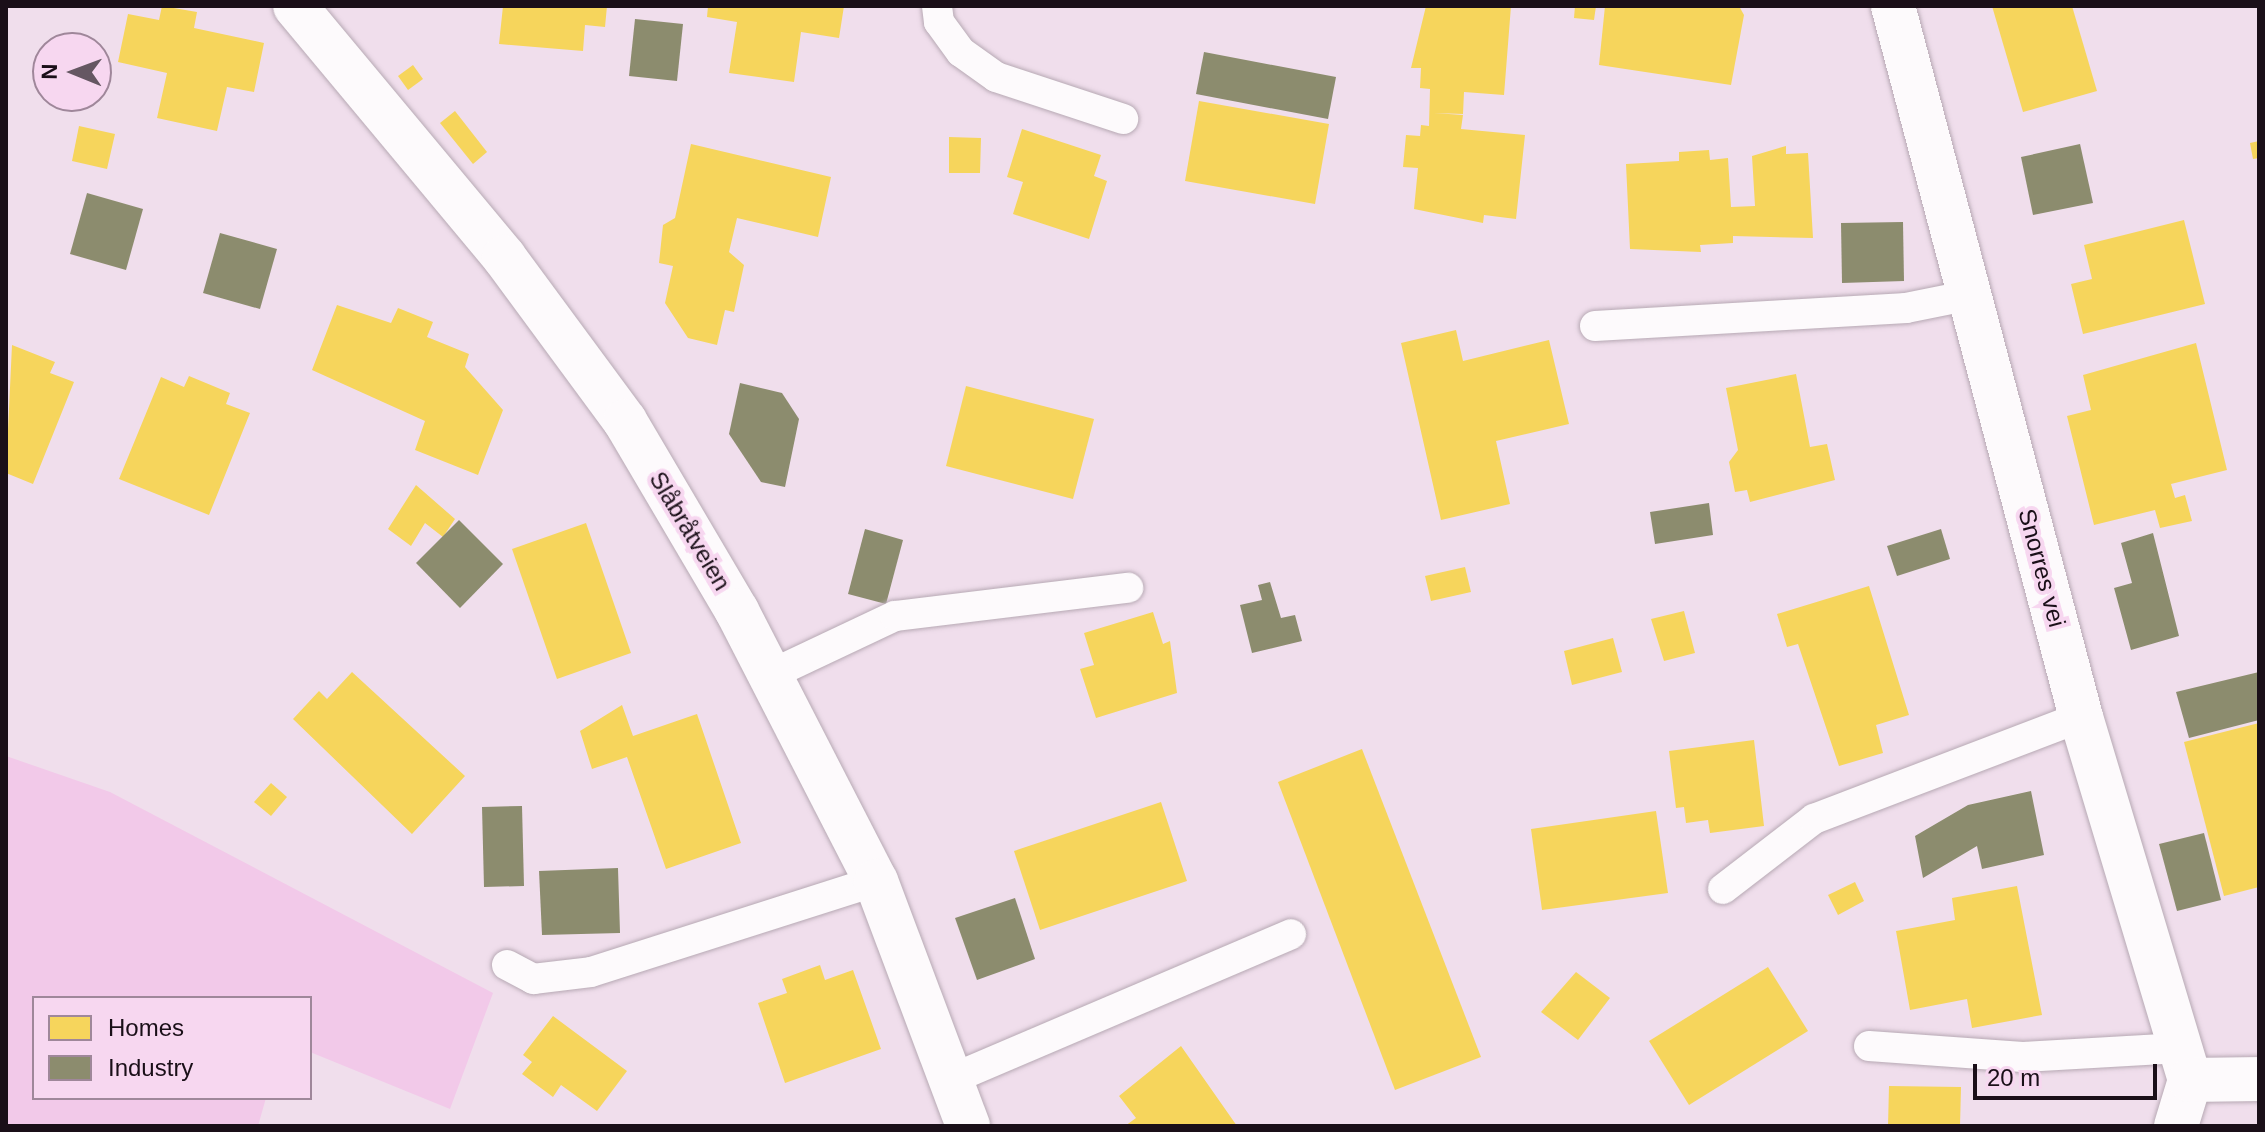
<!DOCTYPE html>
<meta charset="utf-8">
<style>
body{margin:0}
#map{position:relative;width:2265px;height:1132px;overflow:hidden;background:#f0deec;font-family:Helvetica,sans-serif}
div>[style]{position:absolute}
.green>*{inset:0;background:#f2c9e9}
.homes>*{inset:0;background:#f6d55c}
.industry>*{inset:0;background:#8c8c6e}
.roads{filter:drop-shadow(0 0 2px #b7a9b4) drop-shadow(0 0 2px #b7a9b4)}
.service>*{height:30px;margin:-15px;padding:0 15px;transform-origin:15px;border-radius:15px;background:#fdfafc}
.minor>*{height:44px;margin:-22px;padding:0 22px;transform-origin:22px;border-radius:22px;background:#fdfafc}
span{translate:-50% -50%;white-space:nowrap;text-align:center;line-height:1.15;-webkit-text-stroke:8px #f7d7f0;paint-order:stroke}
.street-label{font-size:24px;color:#1a0f18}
.frame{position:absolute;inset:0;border:8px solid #1a0f18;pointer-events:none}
.legend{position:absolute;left:32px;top:996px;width:280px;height:104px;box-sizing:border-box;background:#f7d7f0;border:2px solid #9f879a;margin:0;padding:10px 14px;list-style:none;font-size:24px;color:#1a0f18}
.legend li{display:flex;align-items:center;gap:16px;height:40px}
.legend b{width:40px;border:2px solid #9f879a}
.north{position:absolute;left:32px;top:32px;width:80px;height:80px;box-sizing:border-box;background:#f7d7f0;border:2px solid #9f879a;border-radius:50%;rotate:271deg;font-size:22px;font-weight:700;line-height:32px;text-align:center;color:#1a0f18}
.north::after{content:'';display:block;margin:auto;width:28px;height:36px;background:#655762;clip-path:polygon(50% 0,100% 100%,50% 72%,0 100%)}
.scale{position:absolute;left:1973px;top:1064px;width:184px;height:36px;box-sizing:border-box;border:4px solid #1a0f18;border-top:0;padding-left:10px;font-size:24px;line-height:28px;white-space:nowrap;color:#1a0f18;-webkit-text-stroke:6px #f7d7f0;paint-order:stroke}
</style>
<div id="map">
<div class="green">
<i style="clip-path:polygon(6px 756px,110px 792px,493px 993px,450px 1109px,310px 1052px,310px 998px,34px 998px,34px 1098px,266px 1098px,258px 1126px,6px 1126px)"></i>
</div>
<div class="homes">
<i style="clip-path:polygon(162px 6px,197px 12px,194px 28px,264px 43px,254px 92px,227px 87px,217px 131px,157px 118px,167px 73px,118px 62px,128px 14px,159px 20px)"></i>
<i style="clip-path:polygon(503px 6px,607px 6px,605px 27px,585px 25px,583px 51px,499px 44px)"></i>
<i style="clip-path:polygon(708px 6px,844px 6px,839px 38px,801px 32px,794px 82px,729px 73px,737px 22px,707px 17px)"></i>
<i style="clip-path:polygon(1426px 6px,1511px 6px,1504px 95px,1464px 92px,1463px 114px,1434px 113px,1463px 115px,1461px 129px,1525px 135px,1516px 219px,1484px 215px,1483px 223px,1414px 209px,1418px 168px,1403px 167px,1406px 135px,1420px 136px,1421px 125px,1429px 126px,1430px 89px,1420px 88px,1421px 68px,1411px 68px)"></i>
<i style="clip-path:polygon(1575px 6px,1596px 6px,1594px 20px,1574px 18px)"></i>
<i style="clip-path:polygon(1605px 6px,1739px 6px,1744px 15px,1731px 85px,1599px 65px)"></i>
<i style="clip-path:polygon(1992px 6px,2072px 6px,2097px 91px,2023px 112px)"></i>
<i style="clip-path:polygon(413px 65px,423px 79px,408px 90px,398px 76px)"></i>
<i style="clip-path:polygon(1199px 101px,1329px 124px,1315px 204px,1185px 181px)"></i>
<i style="clip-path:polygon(455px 111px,487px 152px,473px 164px,440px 123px)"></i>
<i style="clip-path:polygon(79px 126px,115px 134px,107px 169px,72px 161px)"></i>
<i style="clip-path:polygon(1022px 129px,1101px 155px,1094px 176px,1107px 181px,1089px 239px,1013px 214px,1023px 182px,1007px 177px)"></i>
<i style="clip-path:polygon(949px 137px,981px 138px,980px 173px,949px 173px)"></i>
<i style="clip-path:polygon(2259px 141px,2259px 158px,2253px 159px,2250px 143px)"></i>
<i style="clip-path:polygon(691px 144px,831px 177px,818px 237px,737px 218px,729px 252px,744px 265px,734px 312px,725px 310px,717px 345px,688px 338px,665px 303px,673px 266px,659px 263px,663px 225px,675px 218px)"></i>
<i style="clip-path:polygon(1786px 146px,1786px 154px,1808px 153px,1813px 238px,1733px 236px,1733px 243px,1700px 245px,1701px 252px,1630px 249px,1626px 164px,1679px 161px,1679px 152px,1709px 150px,1710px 160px,1728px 158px,1731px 207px,1755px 206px,1752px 156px)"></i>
<i style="clip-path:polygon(2184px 220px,2205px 304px,2083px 334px,2071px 284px,2092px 279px,2084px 245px)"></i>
<i style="clip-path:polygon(337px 305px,391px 323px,398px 308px,433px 322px,427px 337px,469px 354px,465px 367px,503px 410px,478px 475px,415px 450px,425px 421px,312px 370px)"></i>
<i style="clip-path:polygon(1456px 330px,1463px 361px,1549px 340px,1569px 424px,1496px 441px,1510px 504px,1441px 520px,1401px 343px)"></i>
<i style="clip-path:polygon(2196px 343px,2227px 470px,2171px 484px,2175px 498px,2185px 495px,2192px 521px,2160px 528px,2155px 510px,2094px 525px,2067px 416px,2091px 410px,2083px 375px)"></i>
<i style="clip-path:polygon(12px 345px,55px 362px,50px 373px,74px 382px,33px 484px,6px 473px)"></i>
<i style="clip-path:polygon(1796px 374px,1810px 447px,1827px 444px,1835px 480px,1750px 502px,1747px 490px,1735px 492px,1729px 462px,1738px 450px,1726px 388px)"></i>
<i style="clip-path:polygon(189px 376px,230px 393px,226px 404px,250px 413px,209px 515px,119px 479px,161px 377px,184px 387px)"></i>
<i style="clip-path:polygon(966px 386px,1094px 419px,1073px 499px,946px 466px)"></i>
<i style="clip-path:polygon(416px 485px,455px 519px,443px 537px,425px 523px,411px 546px,388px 529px)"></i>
<i style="clip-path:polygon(586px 523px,631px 653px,557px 679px,512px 549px)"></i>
<i style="clip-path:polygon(1465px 567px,1471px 592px,1431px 601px,1425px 576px)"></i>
<i style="clip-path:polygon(1869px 586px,1909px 715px,1876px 725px,1883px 753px,1839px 766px,1798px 644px,1787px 647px,1777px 614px)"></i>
<i style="clip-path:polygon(1684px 611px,1695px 653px,1664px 661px,1651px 619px)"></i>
<i style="clip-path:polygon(1153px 612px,1163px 644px,1170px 641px,1177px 693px,1096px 718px,1080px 669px,1094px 665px,1084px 633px)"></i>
<i style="clip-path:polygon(1613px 638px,1622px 672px,1572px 685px,1564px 651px)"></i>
<i style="clip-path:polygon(352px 672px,465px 776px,412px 834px,293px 719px,319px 691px,327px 699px)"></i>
<i style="clip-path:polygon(622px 705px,633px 736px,697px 714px,741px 843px,666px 869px,627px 757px,592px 769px,580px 731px)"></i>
<i style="clip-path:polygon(2259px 723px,2259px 887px,2224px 896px,2184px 742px)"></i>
<i style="clip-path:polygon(1754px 740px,1764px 826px,1710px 833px,1708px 820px,1686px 823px,1684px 807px,1676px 808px,1669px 751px)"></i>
<i style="clip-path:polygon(1362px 749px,1481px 1057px,1395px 1090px,1278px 782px)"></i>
<i style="clip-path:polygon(271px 783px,287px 797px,271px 816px,254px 802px)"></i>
<i style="clip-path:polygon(1161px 802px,1187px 881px,1040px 930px,1014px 851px)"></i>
<i style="clip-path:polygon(1656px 811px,1668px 893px,1542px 910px,1531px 829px)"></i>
<i style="clip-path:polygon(1855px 882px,1864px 901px,1838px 915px,1828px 895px)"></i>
<i style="clip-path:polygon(2017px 886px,2042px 1015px,1972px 1028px,1967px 999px,1910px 1010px,1896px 931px,1955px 920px,1952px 898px)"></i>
<i style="clip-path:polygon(820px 965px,825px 980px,853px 970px,881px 1049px,785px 1083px,758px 1003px,787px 993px,782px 979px)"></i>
<i style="clip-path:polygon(1768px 967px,1808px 1031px,1689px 1105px,1649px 1041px)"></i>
<i style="clip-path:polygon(1576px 972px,1610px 998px,1578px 1040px,1541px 1012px)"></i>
<i style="clip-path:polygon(553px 1016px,627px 1071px,597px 1111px,561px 1085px,553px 1097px,522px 1074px,532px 1062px,523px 1055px)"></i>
<i style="clip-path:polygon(1181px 1046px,1237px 1126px,1125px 1126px,1136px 1118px,1119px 1096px)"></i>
<i style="clip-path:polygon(1889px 1086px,1961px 1087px,1960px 1126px,1888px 1126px)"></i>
</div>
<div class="industry">
<i style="clip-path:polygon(635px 19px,683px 24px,677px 81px,629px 76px)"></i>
<i style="clip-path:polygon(1204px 52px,1336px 77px,1328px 119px,1196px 94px)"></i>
<i style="clip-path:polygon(2080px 144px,2093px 203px,2033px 215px,2021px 157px)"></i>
<i style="clip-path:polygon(87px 193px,143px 209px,126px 270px,70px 254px)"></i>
<i style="clip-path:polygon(1903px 222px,1904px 281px,1842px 283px,1841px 223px)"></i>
<i style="clip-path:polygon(220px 233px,277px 249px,260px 309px,203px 293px)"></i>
<i style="clip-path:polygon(740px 383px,782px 393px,799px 419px,785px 487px,761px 482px,729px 434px)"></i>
<i style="clip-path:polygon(1709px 503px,1713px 535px,1655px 544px,1650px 512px)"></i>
<i style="clip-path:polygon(459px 520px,503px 564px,460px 608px,416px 563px)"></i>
<i style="clip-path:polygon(865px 529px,903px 540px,886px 604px,848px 594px)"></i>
<i style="clip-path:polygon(1941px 529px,1950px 559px,1897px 576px,1887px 546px)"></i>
<i style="clip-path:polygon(2153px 533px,2179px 636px,2131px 650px,2114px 588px,2132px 583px,2121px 543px)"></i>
<i style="clip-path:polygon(1270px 582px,1281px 618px,1295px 615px,1302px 641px,1252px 653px,1240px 605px,1262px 600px,1258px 585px)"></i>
<i style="clip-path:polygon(2259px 672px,2259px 720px,2189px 738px,2176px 692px)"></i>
<i style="clip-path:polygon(2031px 791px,2044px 855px,1982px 869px,1977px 846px,1923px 878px,1915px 836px,1968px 805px)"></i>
<i style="clip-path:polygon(522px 806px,524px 886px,484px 887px,482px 807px)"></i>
<i style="clip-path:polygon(2204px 833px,2221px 900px,2177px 911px,2159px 844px)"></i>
<i style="clip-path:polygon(618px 868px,620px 933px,542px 935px,539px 871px)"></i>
<i style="clip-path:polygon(1015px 898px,1035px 959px,977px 980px,955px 918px)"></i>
</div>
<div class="roads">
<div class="service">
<i style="left:937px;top:6px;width:16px;rotate:83deg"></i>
<i style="left:939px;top:22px;width:37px;rotate:54deg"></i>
<i style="left:961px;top:52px;width:43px;rotate:35.5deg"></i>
<i style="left:996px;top:77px;width:134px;rotate:18.3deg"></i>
<i style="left:1595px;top:326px;width:312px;rotate:-3.3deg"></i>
<i style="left:1906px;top:308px;width:66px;rotate:-11.3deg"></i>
<i style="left:770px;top:675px;width:138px;rotate:-25.3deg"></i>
<i style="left:895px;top:616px;width:235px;rotate:-6.9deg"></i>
<i style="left:1723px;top:889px;width:115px;rotate:-37.6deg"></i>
<i style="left:1814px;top:819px;width:286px;rotate:-20.9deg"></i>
<i style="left:507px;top:965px;width:30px;rotate:28deg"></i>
<i style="left:533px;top:979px;width:58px;rotate:-6.9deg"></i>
<i style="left:591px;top:972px;width:299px;rotate:-17.7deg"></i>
<i style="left:1869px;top:1046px;width:154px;rotate:4.1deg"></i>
<i style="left:2023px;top:1057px;width:157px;rotate:-3.3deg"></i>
<i style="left:947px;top:1081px;width:374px;rotate:-23.1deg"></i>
</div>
<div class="minor">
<i style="left:295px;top:6px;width:327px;rotate:50.2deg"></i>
<i style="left:504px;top:257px;width:204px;rotate:53.6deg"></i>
<i style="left:625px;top:421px;width:221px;rotate:59.5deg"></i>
<i style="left:737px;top:611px;width:304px;rotate:62.8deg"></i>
<i style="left:876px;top:881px;width:262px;rotate:69.4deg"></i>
<i style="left:1893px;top:6px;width:735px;rotate:75.19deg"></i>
<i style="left:2081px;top:717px;width:379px;rotate:73.3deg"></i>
<i style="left:2190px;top:1080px;width:48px;rotate:106.9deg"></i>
<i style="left:2190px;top:1080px;width:69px;rotate:-0.8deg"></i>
</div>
</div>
<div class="street-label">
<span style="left:690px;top:531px;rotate:59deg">Slåbråtveien</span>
<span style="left:2042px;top:568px;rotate:75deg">Snorres vei</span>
</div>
<div class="frame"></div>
<ul class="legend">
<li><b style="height:22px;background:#f6d55c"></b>Homes</li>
<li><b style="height:22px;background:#8c8c6e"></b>Industry</li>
</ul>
<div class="north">N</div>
<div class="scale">20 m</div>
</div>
